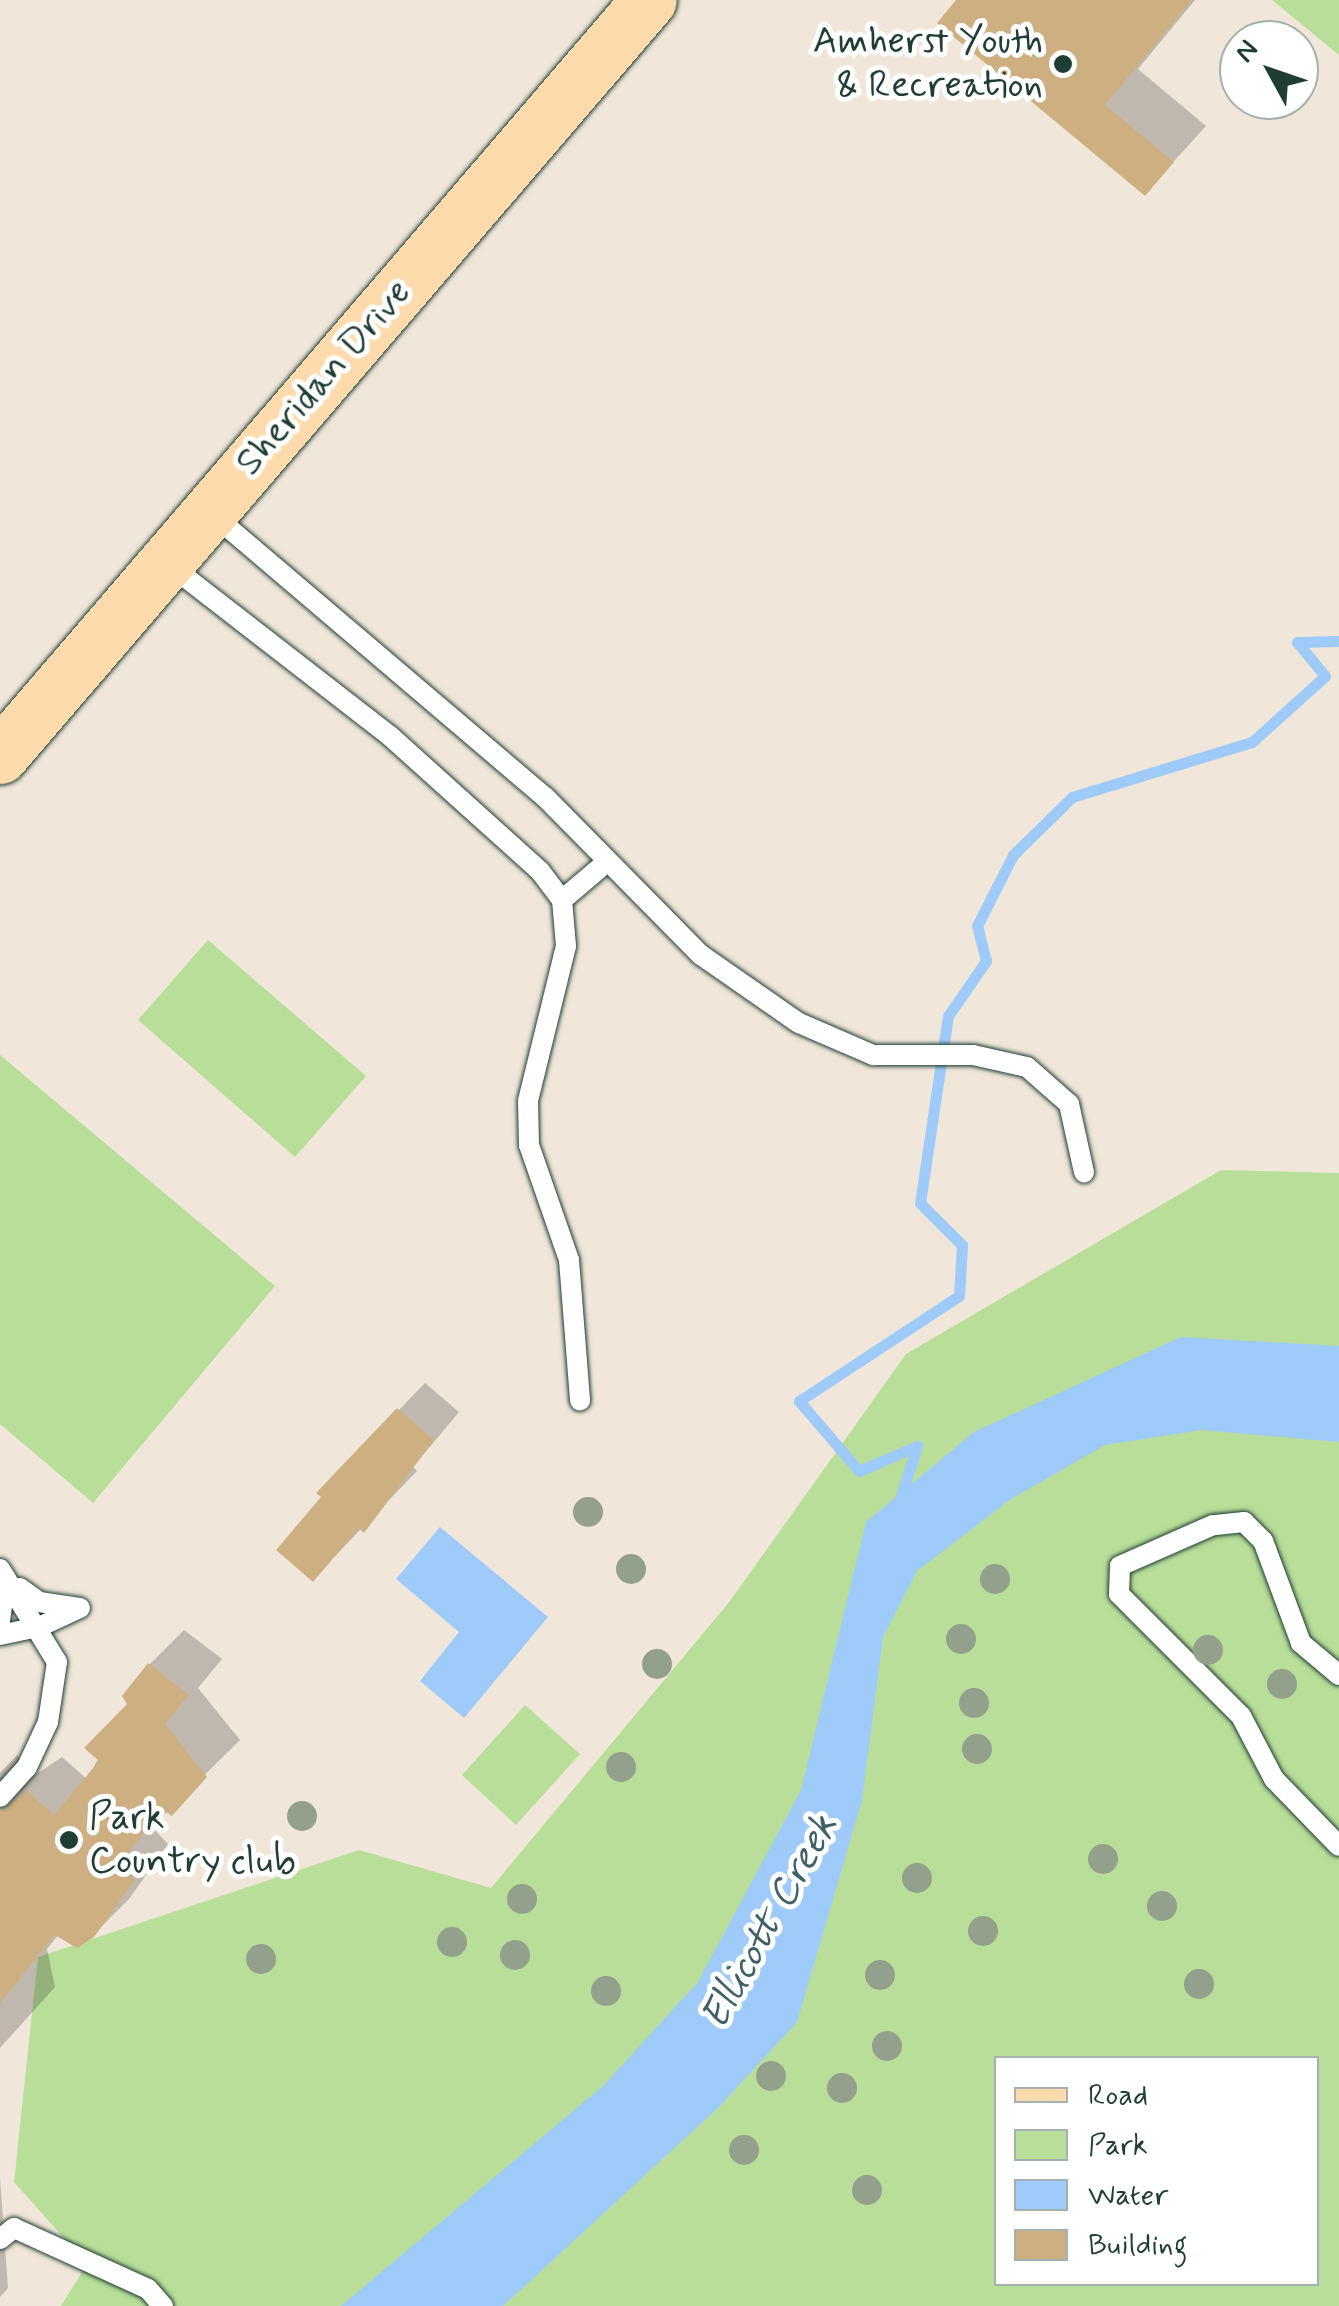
<!DOCTYPE html>
<style>
body{margin:0}
#map{position:relative;width:1339px;height:2306px;overflow:hidden;background:#f0e7da;font-family:Mynerve,sans-serif}
div>[style]{position:absolute}
.green>*{inset:0;background:#b9de99}
.water>*{inset:0;background:#9ecbf9}
.shadow>*{inset:0;background:#0003}
.stream>*{height:11px;margin:-5.5px;padding:0 5.5px;transform-origin:5.5px;border-radius:5.5px;background:#9ecbf9}
.building>*{inset:0;background:#cdaf82}
.roads{filter:drop-shadow(0 0 2px #1f3d34) drop-shadow(0 0 2px #1f3d34)}
.service>*{height:20px;margin:-10px;padding:0 10px;transform-origin:10px;border-radius:10px;background:#fff}
.primary>*{height:55px;margin:-27.5px;padding:0 27.5px;transform-origin:27.5px;border-radius:27.5px;background:#fedbac}
.trees>*{width:30px;height:30px;margin:-15px;border-radius:50%;background:#92a08c}
.dots>*{width:28px;height:28px;translate:-50% -50%;box-sizing:border-box;border:5px solid #fff;border-radius:50%}
span{translate:-50% -50%;white-space:nowrap;text-align:center;line-height:1.15;-webkit-text-stroke:10px #fff;paint-order:stroke}
.poi-label{font-size:38px;color:#1f3d34}
.right{translate:-100% -50%;text-align:right}
.left{translate:0 -50%;text-align:left}
.street-label{font-size:38px;color:#1f3d34}
.water-label{font-size:40px;color:#3f6065;font-style:italic}
.legend{position:absolute;left:994px;top:2056px;width:325px;height:230px;box-sizing:border-box;background:#fff;border:2px solid #a5b1ae;margin:0;padding:12px 18px;list-style:none;font-size:30px;color:#1f3d34}
.legend li{display:flex;align-items:center;gap:20px;height:50px}
.legend b{width:50px;border:2px solid #a5b1ae}
.north{position:absolute;left:1219px;top:20px;width:100px;height:100px;box-sizing:border-box;background:#fff;border:2px solid #a5b1ae;border-radius:50%;rotate:310deg;font-size:28px;font-weight:700;line-height:40px;text-align:center;color:#1f3d34}
.north::after{content:'';display:block;margin:auto;width:35px;height:45px;background:#1f3d34;clip-path:polygon(50% 0,100% 100%,50% 72%,0 100%)}
</style>
<div id="map">
<div class="green">
<i style="clip-path:polygon(1272px 0,1339px 0,1339px 55px)"></i>
<i style="clip-path:polygon(208px 940px,366px 1076px,295px 1157px,138px 1020px)"></i>
<i style="clip-path:polygon(0 1055px,275px 1286px,93px 1503px,0 1424px)"></i>
<i style="clip-path:polygon(evenodd,1221px 1170px,1339px 1173px,1339px 2306px,61px 2306px,87px 2264px,14px 2182px,38px 1957px,359px 1850px,491px 1888px,730px 1601px,906px 1354px,1221px 1170px,996px 2058px,1316px 2058px,1316px 2284px,996px 2284px,996px 2058px)"></i>
<i style="clip-path:polygon(525px 1705px,580px 1754px,516px 1825px,462px 1775px)"></i>
</div>
<div class="water">
<i style="clip-path:polygon(1181px 1337px,1339px 1346px,1339px 1442px,1202px 1430px,1105px 1445px,1011px 1499px,917px 1571px,883px 1637px,862px 1800px,797px 2022px,719px 2107px,503px 2306px,341px 2306px,603px 2086px,698px 1982px,801px 1790px,866px 1522px,974px 1432px)"></i>
<i style="clip-path:polygon(440px 1527px,548px 1617px,464px 1718px,420px 1681px,459px 1632px,396px 1579px)"></i>
</div>
<div class="shadow">
<i style="clip-path:polygon(959px 0,1195px 0,1138px 69px,1206px 126px,1145px 193px)"></i>
<i style="clip-path:polygon(425px 1383px,459px 1412px,413px 1467px,417px 1471px,313px 1579px,399px 1410px)"></i>
<i style="clip-path:polygon(184px 1630px,222px 1659px,198px 1688px,240px 1740px,152px 1827px,168px 1844px,129px 1899px,93px 1935px,59px 1934px,47px 1949px,55px 1987px,0 2048px,0 1773px,17px 1755px,32px 1777px,62px 1757px,87px 1779px,150px 1664px)"></i>
<i style="clip-path:polygon(0 2178px,8px 2288px,0 2297px)"></i>
</div>
<div class="stream">
<i style="left:899px;top:1502px;width:59px;rotate:-72.2deg"></i>
<i style="left:917px;top:1446px;width:63px;rotate:156.7deg"></i>
<i style="left:859px;top:1471px;width:92px;rotate:-130.6deg"></i>
<i style="left:799px;top:1401px;width:191px;rotate:-33.3deg"></i>
<i style="left:959px;top:1296px;width:51px;rotate:-86.6deg"></i>
<i style="left:962px;top:1245px;width:59px;rotate:-135deg"></i>
<i style="left:920px;top:1203px;width:189px;rotate:-81.5deg"></i>
<i style="left:948px;top:1016px;width:67px;rotate:-55.4deg"></i>
<i style="left:986px;top:961px;width:36px;rotate:-104deg"></i>
<i style="left:977px;top:926px;width:80px;rotate:-63.1deg"></i>
<i style="left:1013px;top:855px;width:83px;rotate:-44.5deg"></i>
<i style="left:1072px;top:797px;width:188px;rotate:-17deg"></i>
<i style="left:1252px;top:742px;width:98px;rotate:-42.1deg"></i>
<i style="left:1325px;top:676px;width:44px;rotate:-129.5deg"></i>
<i style="left:1297px;top:642px;width:42px;rotate:-1.4deg"></i>
</div>
<div class="building">
<i style="clip-path:polygon(956px 0,1192px 0,1105px 105px,1174px 162px,1145px 196px,937px 23px)"></i>
<i style="clip-path:polygon(397px 1408px,434px 1440px,364px 1533px,359px 1528px,313px 1582px,276px 1550px,321px 1497px,316px 1493px)"></i>
<i style="clip-path:polygon(148px 1663px,189px 1695px,165px 1724px,207px 1777px,172px 1816px,163px 1810px,119px 1863px,135px 1880px,94px 1937px,77px 1948px,55px 1935px,0 2003px,0 1813px,26px 1790px,54px 1815px,99px 1761px,84px 1748px,127px 1704px,122px 1696px)"></i>
</div>
<div class="roads">
<div class="service">
<i style="left:211px;top:513px;width:438px;rotate:40.4deg"></i>
<i style="left:545px;top:797px;width:222px;rotate:45.4deg"></i>
<i style="left:701px;top:955px;width:119px;rotate:34.8deg"></i>
<i style="left:799px;top:1023px;width:81px;rotate:23.4deg"></i>
<i style="left:873px;top:1055px;width:100px"></i>
<i style="left:973px;top:1055px;width:55px;rotate:12.5deg"></i>
<i style="left:1027px;top:1067px;width:56px;rotate:41.4deg"></i>
<i style="left:1069px;top:1104px;width:70px;rotate:77.6deg"></i>
<i style="left:167px;top:563px;width:282px;rotate:37.8deg"></i>
<i style="left:390px;top:736px;width:202px;rotate:42deg"></i>
<i style="left:540px;top:871px;width:36px;rotate:53deg"></i>
<i style="left:562px;top:900px;width:46px;rotate:85deg"></i>
<i style="left:566px;top:946px;width:160px;rotate:103.8deg"></i>
<i style="left:528px;top:1101px;width:44px;rotate:88.7deg"></i>
<i style="left:529px;top:1145px;width:122px;rotate:70.8deg"></i>
<i style="left:569px;top:1260px;width:141px;rotate:85.5deg"></i>
<i style="left:562px;top:900px;width:60px;rotate:-40.3deg"></i>
<i style="left:0;top:1569px;width:109px;rotate:58.5deg"></i>
<i style="left:57px;top:1662px;width:61px;rotate:98.5deg"></i>
<i style="left:48px;top:1722px;width:50px;rotate:115deg"></i>
<i style="left:27px;top:1767px;width:40px;rotate:132deg"></i>
<i style="left:20px;top:1588px;width:24px;rotate:36deg"></i>
<i style="left:39px;top:1602px;width:41px;rotate:8.3deg"></i>
<i style="left:0;top:1621px;width:43px;rotate:-82.1deg"></i>
<i style="left:0;top:1635px;width:40px;rotate:-12deg"></i>
<i style="left:39px;top:1627px;width:45px;rotate:-24.9deg"></i>
<i style="left:1339px;top:1675px;width:50px;rotate:-139.9deg"></i>
<i style="left:1301px;top:1643px;width:109px;rotate:-110.4deg"></i>
<i style="left:1263px;top:1541px;width:27px;rotate:-135deg"></i>
<i style="left:1244px;top:1522px;width:31px;rotate:174deg"></i>
<i style="left:1213px;top:1525px;width:102px;rotate:156.2deg"></i>
<i style="left:1120px;top:1566px;width:28px;rotate:92deg"></i>
<i style="left:1119px;top:1594px;width:173px;rotate:45deg"></i>
<i style="left:1241px;top:1716px;width:71px;rotate:62.4deg"></i>
<i style="left:1274px;top:1779px;width:93px;rotate:45.9deg"></i>
<i style="left:0;top:2239px;width:18px;rotate:-38deg"></i>
<i style="left:14px;top:2228px;width:147px;rotate:24.5deg"></i>
<i style="left:148px;top:2289px;width:23px;rotate:49deg"></i>
</div>
<div class="primary">
<i style="left:0;top:756px;width:996px;rotate:-49.36deg"></i>
</div>
</div>
<div class="trees">
<i style="left:588px;top:1512px"></i>
<i style="left:631px;top:1569px"></i>
<i style="left:995px;top:1579px"></i>
<i style="left:961px;top:1639px"></i>
<i style="left:1208px;top:1650px"></i>
<i style="left:657px;top:1664px"></i>
<i style="left:1282px;top:1684px"></i>
<i style="left:974px;top:1703px"></i>
<i style="left:977px;top:1749px"></i>
<i style="left:621px;top:1767px"></i>
<i style="left:302px;top:1816px"></i>
<i style="left:1103px;top:1859px"></i>
<i style="left:917px;top:1878px"></i>
<i style="left:522px;top:1899px"></i>
<i style="left:1162px;top:1906px"></i>
<i style="left:983px;top:1931px"></i>
<i style="left:452px;top:1942px"></i>
<i style="left:515px;top:1955px"></i>
<i style="left:261px;top:1959px"></i>
<i style="left:880px;top:1975px"></i>
<i style="left:1199px;top:1984px"></i>
<i style="left:606px;top:1991px"></i>
<i style="left:887px;top:2046px"></i>
<i style="left:771px;top:2076px"></i>
<i style="left:842px;top:2088px"></i>
<i style="left:744px;top:2150px"></i>
<i style="left:867px;top:2190px"></i>
</div>
<div class="dots">
<i style="left:1063px;top:64px;background:#1f3d34"></i>
<i style="left:69px;top:1840px;background:#1f3d34"></i>
</div>
<div class="poi-label">
<span class="right" style="left:1043px;top:64px">Amherst Youth<br>&amp; Recreation</span>
<span class="left" style="left:89px;top:1840px">Park<br>Country club</span>
</div>
<div class="street-label">
<span style="left:324px;top:378px;rotate:-49deg">Sheridan Drive</span>
</div>
<div class="water-label">
<span style="left:770px;top:1922px;rotate:-61deg">Ellicott Creek</span>
</div>
<ul class="legend">
<li><b style="height:12px;background:#fedbac"></b>Road</li>
<li><b style="height:28px;background:#b9de99"></b>Park</li>
<li><b style="height:28px;background:#9ecbf9"></b>Water</li>
<li><b style="height:28px;background:#cdaf82"></b>Building</li>
</ul>
<div class="north">N</div>
</div>
